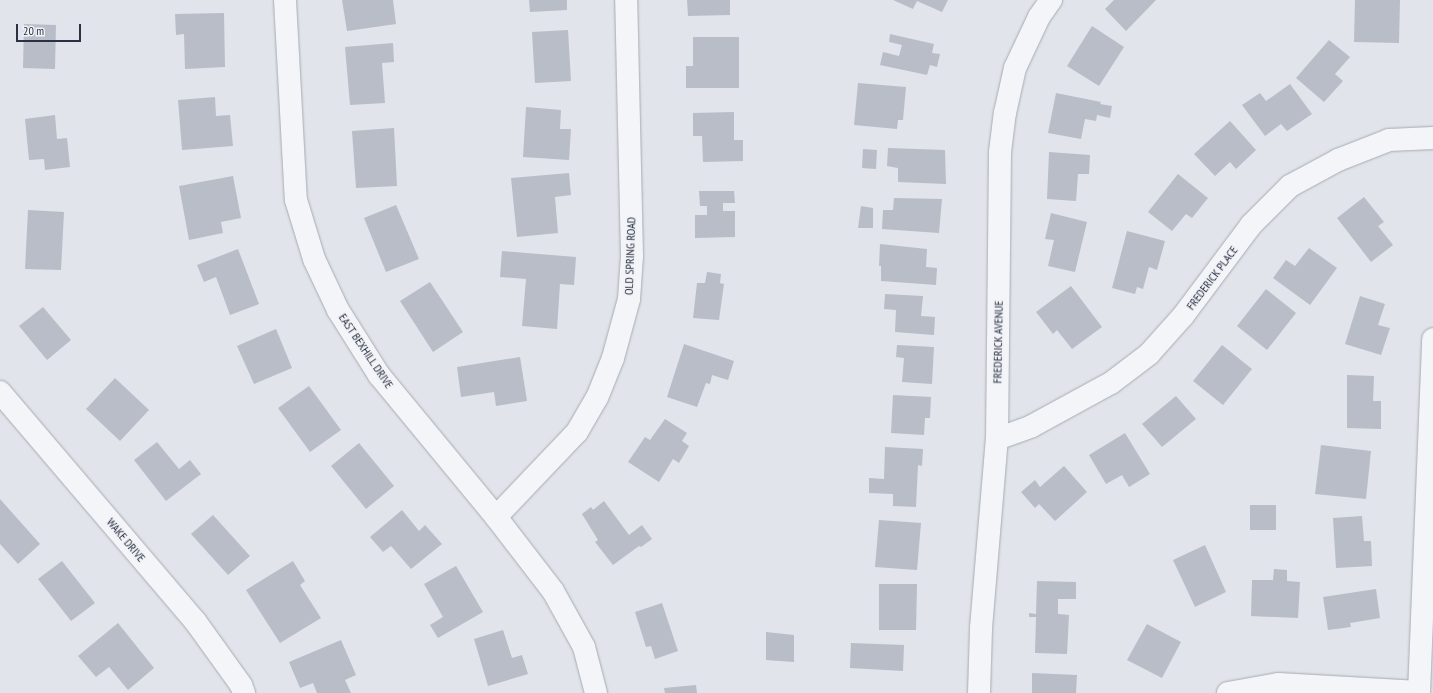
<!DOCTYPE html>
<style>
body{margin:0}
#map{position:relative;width:1433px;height:693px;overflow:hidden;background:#e1e4ea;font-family:"PT Sans Narrow",sans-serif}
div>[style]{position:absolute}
.building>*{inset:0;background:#b8bdc7}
.roads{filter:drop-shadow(0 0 1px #a6abb4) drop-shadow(0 0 1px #a6abb4)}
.minor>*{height:22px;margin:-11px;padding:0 11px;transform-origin:11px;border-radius:11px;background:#f4f5f8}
span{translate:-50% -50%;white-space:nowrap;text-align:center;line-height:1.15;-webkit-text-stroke:4px #f1f3f7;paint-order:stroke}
.street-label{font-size:12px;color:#293142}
.scale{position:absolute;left:16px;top:24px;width:65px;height:18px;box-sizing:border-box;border:2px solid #293142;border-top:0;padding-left:5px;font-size:12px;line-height:14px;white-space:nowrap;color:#293142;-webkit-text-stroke:3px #f1f3f7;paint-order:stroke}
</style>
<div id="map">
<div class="building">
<i style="clip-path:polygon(342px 0,393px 0,396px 24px,347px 31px)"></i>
<i style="clip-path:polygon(529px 0,567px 0,567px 10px,530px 12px)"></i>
<i style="clip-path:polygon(687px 0,730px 0,730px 15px,688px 16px)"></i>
<i style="clip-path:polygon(893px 0,948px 0,942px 12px,917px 1px,913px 9px)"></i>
<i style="clip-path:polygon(1114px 0,1156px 0,1126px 31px,1105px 9px)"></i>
<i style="clip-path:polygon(1355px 0,1400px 0,1399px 43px,1354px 42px)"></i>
<i style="clip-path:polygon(224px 13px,225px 67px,185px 69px,184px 34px,176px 35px,175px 14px)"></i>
<i style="clip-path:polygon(24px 24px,56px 25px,55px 69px,23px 68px)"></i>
<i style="clip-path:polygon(1092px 26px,1124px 47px,1099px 86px,1067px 66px)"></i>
<i style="clip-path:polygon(568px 30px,571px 81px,535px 83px,532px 32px)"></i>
<i style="clip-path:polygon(890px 34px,934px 44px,932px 53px,940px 54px,937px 67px,930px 65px,927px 75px,880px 65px,883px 52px,899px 56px,902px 45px,889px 42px)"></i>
<i style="clip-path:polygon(693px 37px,739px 37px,739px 88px,686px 88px,686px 66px,693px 66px)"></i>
<i style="clip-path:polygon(1329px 40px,1350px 57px,1335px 74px,1343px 81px,1324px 102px,1296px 78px)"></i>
<i style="clip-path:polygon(393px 43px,394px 62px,382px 63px,385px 103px,350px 105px,345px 47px)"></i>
<i style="clip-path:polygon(858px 83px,906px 87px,903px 120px,898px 120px,897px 129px,854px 125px)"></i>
<i style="clip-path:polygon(1290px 84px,1312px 114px,1287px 131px,1281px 124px,1265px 136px,1242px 105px,1260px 93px,1266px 101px)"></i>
<i style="clip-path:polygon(1056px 93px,1101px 102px,1100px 104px,1112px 106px,1110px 118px,1097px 115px,1096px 121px,1085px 119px,1081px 139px,1048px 133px)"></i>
<i style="clip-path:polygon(215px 97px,216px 116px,230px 115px,233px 146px,182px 150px,178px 100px)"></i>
<i style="clip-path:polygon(526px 107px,561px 110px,560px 129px,571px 129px,569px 160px,523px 157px)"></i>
<i style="clip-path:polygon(734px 112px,734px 140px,743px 140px,743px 161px,703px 162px,702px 136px,693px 136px,693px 113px)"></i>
<i style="clip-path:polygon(55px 115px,57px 139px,67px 138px,70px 167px,45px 170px,44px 159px,29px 160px,25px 119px)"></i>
<i style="clip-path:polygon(1230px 121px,1256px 150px,1236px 169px,1230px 162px,1215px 176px,1194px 154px)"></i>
<i style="clip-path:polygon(394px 128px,397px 186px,356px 188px,352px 131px)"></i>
<i style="clip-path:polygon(888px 148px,945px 150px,946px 184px,898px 182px,898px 168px,887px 166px)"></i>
<i style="clip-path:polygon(863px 149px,877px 150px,876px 169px,862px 168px)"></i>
<i style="clip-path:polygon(1049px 152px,1090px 155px,1089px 174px,1078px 174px,1076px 201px,1047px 199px)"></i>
<i style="clip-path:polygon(569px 173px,571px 195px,555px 197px,558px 233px,517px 237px,511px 178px)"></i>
<i style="clip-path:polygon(1178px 174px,1208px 198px,1192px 218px,1186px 214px,1172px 231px,1148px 212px)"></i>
<i style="clip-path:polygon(233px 176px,241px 218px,221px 222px,223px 233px,189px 240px,179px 186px)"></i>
<i style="clip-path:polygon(699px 191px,734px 191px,735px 203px,723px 203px,723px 211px,735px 211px,735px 237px,695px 238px,695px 215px,707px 215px,707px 206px,700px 206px)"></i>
<i style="clip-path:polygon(1364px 197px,1384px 222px,1378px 226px,1393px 245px,1371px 262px,1337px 218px)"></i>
<i style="clip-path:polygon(894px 198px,942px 199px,939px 233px,882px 229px,883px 210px,893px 210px)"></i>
<i style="clip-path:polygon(396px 205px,419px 259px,386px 272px,364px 218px)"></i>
<i style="clip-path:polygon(861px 206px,873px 208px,873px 228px,858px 228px)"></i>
<i style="clip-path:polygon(28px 210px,64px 212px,61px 270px,25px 269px)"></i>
<i style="clip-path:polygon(1051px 213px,1087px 222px,1075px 272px,1048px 266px,1054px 240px,1045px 239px)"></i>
<i style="clip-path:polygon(1127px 231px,1165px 241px,1157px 270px,1149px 267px,1143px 289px,1137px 287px,1135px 294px,1112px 288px)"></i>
<i style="clip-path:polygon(880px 244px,927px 249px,926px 267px,937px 268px,936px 285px,881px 281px,881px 266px,879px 266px)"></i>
<i style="clip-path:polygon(1309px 248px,1337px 268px,1310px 305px,1273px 278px,1286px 260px,1295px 266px)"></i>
<i style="clip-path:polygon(238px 249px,259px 304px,230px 315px,216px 277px,204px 282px,197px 265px)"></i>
<i style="clip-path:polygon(502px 251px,576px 257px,574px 285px,560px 284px,557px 329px,522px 326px,526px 279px,500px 277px)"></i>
<i style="clip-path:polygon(707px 272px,721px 274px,720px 283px,724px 284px,719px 320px,693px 318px,697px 283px,705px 283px)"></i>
<i style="clip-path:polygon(430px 282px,463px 332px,433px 352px,400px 301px)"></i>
<i style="clip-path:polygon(1071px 286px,1102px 327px,1072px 349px,1057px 330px,1053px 334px,1036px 312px)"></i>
<i style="clip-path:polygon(1266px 289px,1296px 313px,1267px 350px,1237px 326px)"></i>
<i style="clip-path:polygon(885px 294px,923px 296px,921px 316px,935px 317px,934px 335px,895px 332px,896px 310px,884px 309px)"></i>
<i style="clip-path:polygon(1360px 296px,1385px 304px,1378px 325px,1390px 328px,1381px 355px,1345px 344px)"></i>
<i style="clip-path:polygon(43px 307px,71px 340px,47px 360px,19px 326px)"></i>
<i style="clip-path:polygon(276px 329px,292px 368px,254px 384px,237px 346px)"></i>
<i style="clip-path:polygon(684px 344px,734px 361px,728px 380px,712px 375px,710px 384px,706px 383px,697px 407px,667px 397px)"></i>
<i style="clip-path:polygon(897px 345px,934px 347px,932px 384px,902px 382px,904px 358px,896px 357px)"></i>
<i style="clip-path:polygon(1222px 345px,1252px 369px,1223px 405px,1193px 381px)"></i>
<i style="clip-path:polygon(520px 357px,527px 401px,496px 406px,494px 392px,461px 397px,457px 367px)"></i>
<i style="clip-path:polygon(1347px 375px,1374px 376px,1373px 401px,1381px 401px,1381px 429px,1347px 428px)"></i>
<i style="clip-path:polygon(115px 378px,149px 410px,120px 441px,86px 409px)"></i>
<i style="clip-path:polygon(309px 386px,341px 430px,310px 452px,278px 408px)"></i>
<i style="clip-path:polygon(893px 395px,931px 397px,930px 418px,925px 418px,924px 435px,891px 433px)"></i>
<i style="clip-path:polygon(1176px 396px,1196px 419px,1162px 447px,1142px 424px)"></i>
<i style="clip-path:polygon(665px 419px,687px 433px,682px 441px,689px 446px,679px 463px,673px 459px,659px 482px,628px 462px,645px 437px,650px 440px)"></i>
<i style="clip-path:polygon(1125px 433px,1150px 474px,1129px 487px,1122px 475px,1106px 484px,1089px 455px)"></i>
<i style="clip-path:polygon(157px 442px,179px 469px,190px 460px,201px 474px,166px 501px,134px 460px)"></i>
<i style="clip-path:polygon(359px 443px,394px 486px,366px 509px,331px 466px)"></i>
<i style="clip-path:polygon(1321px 445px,1371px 451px,1366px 499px,1315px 494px)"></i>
<i style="clip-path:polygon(885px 447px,923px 449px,922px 466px,918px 465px,916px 507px,893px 506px,893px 494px,869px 493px,869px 478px,884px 479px)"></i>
<i style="clip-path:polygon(1064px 466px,1087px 492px,1055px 521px,1039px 504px,1035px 508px,1021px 492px,1035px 480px,1040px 487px)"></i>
<i style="clip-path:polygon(0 499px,40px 544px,18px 564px,0 544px)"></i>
<i style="clip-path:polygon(604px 501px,629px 535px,642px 525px,652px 539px,641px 547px,639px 546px,613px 565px,595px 542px,598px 540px,582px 514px,591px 507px,593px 510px)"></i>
<i style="clip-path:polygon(1250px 505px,1276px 505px,1276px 530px,1250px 530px)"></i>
<i style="clip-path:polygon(402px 510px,419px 531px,425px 525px,442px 544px,411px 569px,391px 546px,383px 552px,370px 537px)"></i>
<i style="clip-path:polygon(213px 515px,250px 556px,228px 575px,191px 534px)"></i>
<i style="clip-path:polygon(1362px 516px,1364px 541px,1371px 541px,1372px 566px,1336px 568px,1333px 518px)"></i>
<i style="clip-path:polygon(879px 520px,921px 523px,917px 570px,875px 567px)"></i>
<i style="clip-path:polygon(1205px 545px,1226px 592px,1195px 607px,1173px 560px)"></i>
<i style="clip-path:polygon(62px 561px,95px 603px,71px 621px,38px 579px)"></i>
<i style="clip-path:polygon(293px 561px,305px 581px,300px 585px,321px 618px,280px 643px,246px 590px)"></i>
<i style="clip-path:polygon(456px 566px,483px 612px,438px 638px,430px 625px,443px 617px,424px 584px)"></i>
<i style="clip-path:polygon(1274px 569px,1287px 570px,1287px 581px,1300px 582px,1298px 618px,1251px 616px,1252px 580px,1273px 580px)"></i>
<i style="clip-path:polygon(1037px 581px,1076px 582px,1076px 599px,1058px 599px,1058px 614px,1069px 615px,1067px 654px,1035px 653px,1036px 617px,1029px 617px,1029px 613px,1036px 614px)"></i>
<i style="clip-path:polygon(879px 584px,917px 584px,916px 630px,879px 630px)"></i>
<i style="clip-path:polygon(1376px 589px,1380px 618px,1350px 623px,1351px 627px,1328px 630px,1323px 597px)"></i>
<i style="clip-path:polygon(662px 603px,678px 651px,655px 659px,651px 646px,646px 647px,635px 612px)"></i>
<i style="clip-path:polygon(118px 623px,154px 668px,128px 690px,109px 667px,96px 677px,78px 656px)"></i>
<i style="clip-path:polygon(1147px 624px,1181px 642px,1162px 678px,1127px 660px)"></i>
<i style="clip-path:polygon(503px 630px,512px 658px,522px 655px,528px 674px,488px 686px,474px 639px)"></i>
<i style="clip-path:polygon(766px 632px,794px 635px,794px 662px,766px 660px)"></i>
<i style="clip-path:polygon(341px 640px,356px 675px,345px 680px,351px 693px,317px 693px,313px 683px,300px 688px,289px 662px)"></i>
<i style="clip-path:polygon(851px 643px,904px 645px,903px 671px,850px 668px)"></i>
<i style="clip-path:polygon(1032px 673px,1077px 675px,1076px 693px,1032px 693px)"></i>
<i style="clip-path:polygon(696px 685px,697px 693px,665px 693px,664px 688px)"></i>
</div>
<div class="roads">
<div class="minor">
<i style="left:285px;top:0;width:200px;rotate:86.9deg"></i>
<i style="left:296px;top:200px;width:62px;rotate:73deg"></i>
<i style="left:314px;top:259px;width:56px;rotate:64.8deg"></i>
<i style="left:338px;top:310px;width:77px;rotate:57.8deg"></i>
<i style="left:379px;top:375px;width:184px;rotate:50.5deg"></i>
<i style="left:496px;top:517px;width:93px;rotate:52.4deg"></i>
<i style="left:553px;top:591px;width:64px;rotate:61deg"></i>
<i style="left:584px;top:647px;width:48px;rotate:75.4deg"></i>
<i style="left:0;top:392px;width:301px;rotate:49.6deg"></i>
<i style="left:195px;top:621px;width:79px;rotate:54.3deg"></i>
<i style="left:241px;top:685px;width:9px;rotate:69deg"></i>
<i style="left:997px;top:439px;width:37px;rotate:-20deg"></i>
<i style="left:1032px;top:426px;width:90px;rotate:-28.6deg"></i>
<i style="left:1111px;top:383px;width:48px;rotate:-37.3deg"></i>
<i style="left:1149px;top:354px;width:51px;rotate:-48.2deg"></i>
<i style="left:1183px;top:316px;width:114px;rotate:-53.2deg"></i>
<i style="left:1251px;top:225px;width:55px;rotate:-45deg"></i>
<i style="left:1290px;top:186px;width:55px;rotate:-28.4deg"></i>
<i style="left:1338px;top:160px;width:55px;rotate:-21.4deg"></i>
<i style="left:1389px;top:140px;width:44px;rotate:-2.6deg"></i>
<i style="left:496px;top:517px;width:117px;rotate:-46.4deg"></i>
<i style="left:577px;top:432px;width:39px;rotate:-60deg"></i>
<i style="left:597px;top:398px;width:43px;rotate:-68.2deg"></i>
<i style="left:613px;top:358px;width:61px;rotate:-74.8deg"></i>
<i style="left:629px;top:299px;width:43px;rotate:-86deg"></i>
<i style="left:632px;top:256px;width:256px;rotate:-91.3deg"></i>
<i style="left:979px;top:693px;width:65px;rotate:-88.2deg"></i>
<i style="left:981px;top:628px;width:190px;rotate:-85.2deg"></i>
<i style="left:997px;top:439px;width:287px;rotate:-89.4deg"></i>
<i style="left:1000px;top:152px;width:39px;rotate:-83deg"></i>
<i style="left:1005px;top:113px;width:46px;rotate:-77.5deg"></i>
<i style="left:1015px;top:68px;width:56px;rotate:-64.8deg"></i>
<i style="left:1039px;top:17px;width:21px;rotate:-55deg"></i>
<i style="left:1228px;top:693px;width:51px;rotate:-10.2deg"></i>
<i style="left:1278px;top:684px;width:141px;rotate:3.2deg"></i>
<i style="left:1419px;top:693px;width:354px;rotate:-87.7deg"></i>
</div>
</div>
<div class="street-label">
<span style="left:630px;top:256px;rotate:-88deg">OLD SPRING ROAD</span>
<span style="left:1212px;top:278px;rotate:-53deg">FREDERICK PLACE</span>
<span style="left:998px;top:342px;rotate:-89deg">FREDERICK AVENUE</span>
<span style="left:366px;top:351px;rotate:56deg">EAST BEXHILL DRIVE</span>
<span style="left:126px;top:540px;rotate:50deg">WAKE DRIVE</span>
</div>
<div class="scale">20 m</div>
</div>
